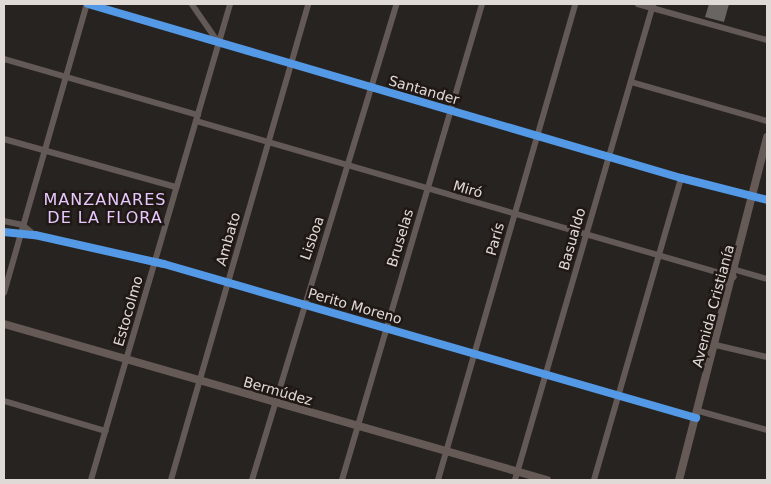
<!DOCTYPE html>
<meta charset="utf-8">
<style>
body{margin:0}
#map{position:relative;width:771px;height:484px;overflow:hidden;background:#272320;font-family:"DejaVu Sans",sans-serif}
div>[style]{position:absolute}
.building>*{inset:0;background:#696563}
.street>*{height:5.5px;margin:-2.75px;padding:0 2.75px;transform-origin:2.75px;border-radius:2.75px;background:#635956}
.secondary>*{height:8px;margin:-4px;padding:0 4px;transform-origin:4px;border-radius:4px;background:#665a57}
.cycleway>*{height:8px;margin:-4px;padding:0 4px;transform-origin:4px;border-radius:4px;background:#5399e6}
span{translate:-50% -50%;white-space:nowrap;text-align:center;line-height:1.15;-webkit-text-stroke:5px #201814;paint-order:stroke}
.street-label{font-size:14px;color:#e0dad7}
.quarter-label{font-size:16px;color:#e7c8fe;letter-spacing:1px}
.frame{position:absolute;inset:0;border:5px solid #e0dad7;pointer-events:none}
</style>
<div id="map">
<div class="building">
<i style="clip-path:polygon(709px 4px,729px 4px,724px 22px,705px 17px)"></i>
</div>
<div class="street">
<i style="left:88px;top:4px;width:618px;rotate:16.35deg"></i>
<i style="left:681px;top:178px;width:89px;rotate:14.3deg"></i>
<i style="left:192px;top:4px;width:47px;rotate:55.3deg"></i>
<i style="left:638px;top:4px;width:134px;rotate:15.6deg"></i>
<i style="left:4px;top:59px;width:202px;rotate:16.1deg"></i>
<i style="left:631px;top:82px;width:141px;rotate:16deg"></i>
<i style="left:196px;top:121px;width:560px;rotate:16.17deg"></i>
<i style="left:4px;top:139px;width:179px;rotate:15.6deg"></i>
<i style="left:4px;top:221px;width:19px;rotate:12deg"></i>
<i style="left:23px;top:225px;width:16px;rotate:40deg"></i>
<i style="left:4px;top:232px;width:31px;rotate:6deg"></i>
<i style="left:35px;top:235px;width:132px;rotate:12.7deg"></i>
<i style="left:164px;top:264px;width:554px;rotate:16.14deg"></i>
<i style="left:736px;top:270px;width:32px;rotate:16deg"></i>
<i style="left:4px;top:293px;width:301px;rotate:-74deg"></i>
<i style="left:716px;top:345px;width:52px;rotate:13.2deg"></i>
<i style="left:4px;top:401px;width:106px;rotate:16.4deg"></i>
<i style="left:699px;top:411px;width:71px;rotate:15.6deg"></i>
<i style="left:91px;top:480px;width:496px;rotate:-73.7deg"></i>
<i style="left:171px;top:480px;width:495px;rotate:-73.9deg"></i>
<i style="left:252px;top:480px;width:498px;rotate:-73.1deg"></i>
<i style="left:342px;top:480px;width:496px;rotate:-73.6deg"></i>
<i style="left:438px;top:480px;width:495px;rotate:-73.9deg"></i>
<i style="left:515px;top:480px;width:496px;rotate:-73.8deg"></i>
<i style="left:594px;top:480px;width:314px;rotate:-73.9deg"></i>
</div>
<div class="secondary">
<i style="left:4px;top:324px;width:565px;rotate:16.03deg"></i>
<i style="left:679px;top:480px;width:354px;rotate:-75.6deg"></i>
</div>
<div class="cycleway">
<i style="left:88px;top:4px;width:618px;rotate:16.35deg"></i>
<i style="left:681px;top:178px;width:89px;rotate:14.3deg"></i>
<i style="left:4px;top:232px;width:31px;rotate:6deg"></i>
<i style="left:35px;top:235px;width:132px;rotate:12.7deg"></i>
<i style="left:164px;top:264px;width:554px;rotate:16.14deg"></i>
</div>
<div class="street-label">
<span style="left:424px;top:90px;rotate:16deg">Santander</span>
<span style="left:468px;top:189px;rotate:16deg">Miró</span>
<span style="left:312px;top:238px;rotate:-71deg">Lisboa</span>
<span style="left:400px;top:238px;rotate:-73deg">Bruselas</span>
<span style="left:228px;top:239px;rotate:-74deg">Ambato</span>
<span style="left:495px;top:239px;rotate:-74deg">París</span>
<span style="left:572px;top:239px;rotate:-74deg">Basualdo</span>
<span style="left:355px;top:306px;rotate:16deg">Perito Moreno</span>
<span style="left:713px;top:306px;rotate:-75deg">Avenida Cristianía</span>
<span style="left:128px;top:311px;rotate:-74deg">Estocolmo</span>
<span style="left:278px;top:391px;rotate:16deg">Bermúdez</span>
</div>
<div class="quarter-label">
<span style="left:105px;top:209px">MANZANARES<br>DE LA FLORA</span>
</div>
<div class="frame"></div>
</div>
